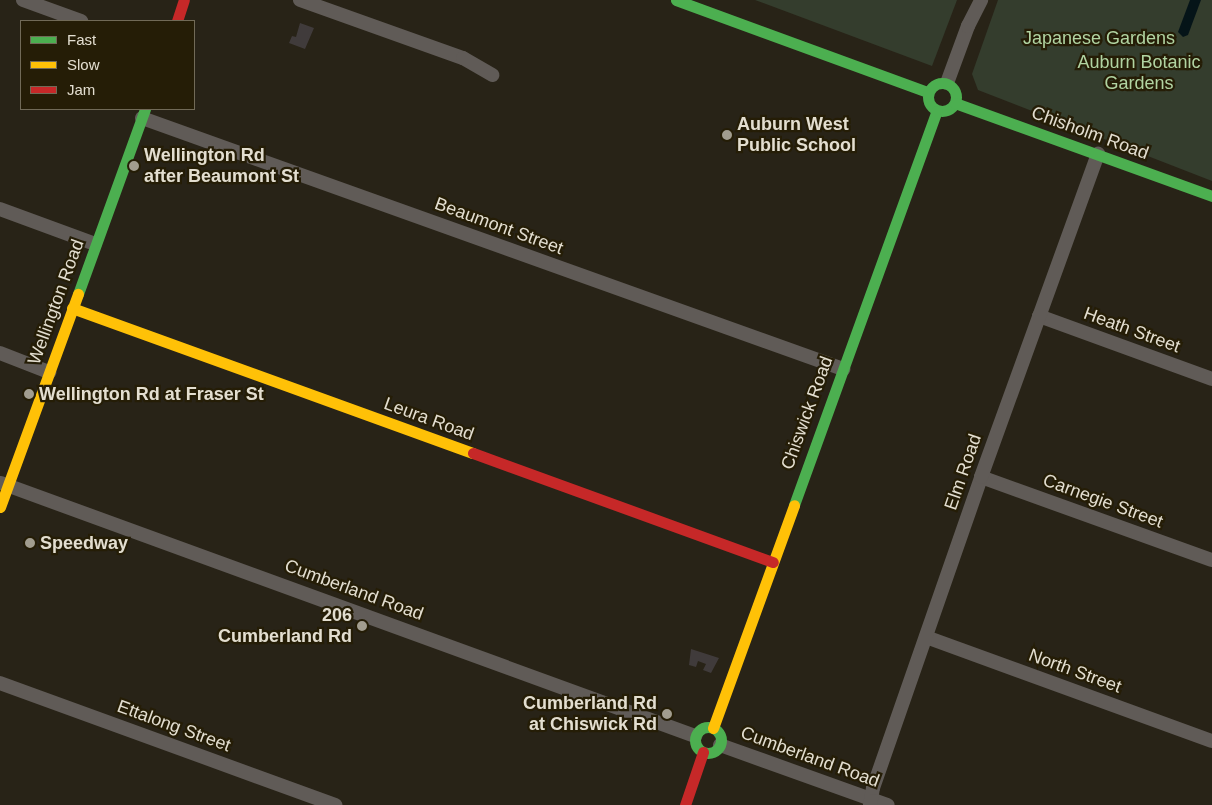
<!DOCTYPE html>
<style>
body{margin:0}
#map{position:relative;width:1212px;height:805px;overflow:hidden;background:#282317;font-family:Helvetica,sans-serif}
div>[style]{position:absolute}
.green>*{inset:0;background:#343d2d}
.water>*{inset:0;background:#051418}
.building>*{inset:0;background:#403b3b}
.street>*{height:14px;margin:-7px;padding:0 7px;transform-origin:7px;border-radius:7px;background:#605b57}
.fast>*{height:11px;margin:-5.5px;padding:0 5.5px;transform-origin:5.5px;border-radius:5.5px;background:#4caf50}
.fast>.ring{margin:-5.5px;padding:0;box-sizing:content-box;background:none;border:11px solid #4caf50;border-radius:50%}
.slow>*{height:11px;margin:-5.5px;padding:0 5.5px;transform-origin:5.5px;border-radius:5.5px;background:#ffc107}
.jam>*{height:11px;margin:-5.5px;padding:0 5.5px;transform-origin:5.5px;border-radius:5.5px;background:#c62828}
.dots>*{width:14px;height:14px;translate:-50% -50%;box-sizing:border-box;border:2px solid #251d06;border-radius:50%}
span{translate:-50% -50%;white-space:nowrap;text-align:center;line-height:1.15;-webkit-text-stroke:4.5px #251d06;paint-order:stroke}
.park-label{font-size:18px;color:#b1d4a2}
.poi-label{font-size:18px;color:#e3ded0;font-weight:700}
.left{translate:0 -50%;text-align:left}
.right{translate:-100% -50%;text-align:right}
.street-label{font-size:18px;color:#e3ded0}
.legend{position:absolute;left:20px;top:20px;width:175px;height:90px;box-sizing:border-box;background:#251d06;border:1px solid #716a57;margin:0;padding:6px 9px;list-style:none;font-size:15px;color:#e3ded0}
.legend li{display:flex;align-items:center;gap:10px;height:25px}
.legend b{width:25px;border:1px solid #716a57}
</style>
<div id="map">
<div class="green">
<i style="clip-path:polygon(755px 0,957px 0,932px 66px)"></i>
<i style="clip-path:polygon(998px 0,1212px 0,1212px 181px,978px 90px,972px 74px)"></i>
</div>
<div class="water">
<i style="clip-path:polygon(1190px 0,1201px 0,1188px 35px,1183px 37px,1178px 32px)"></i>
</div>
<div class="building">
<i style="clip-path:polygon(300px 23px,314px 28px,305px 49px,289px 43px,292px 36px,296px 37px)"></i>
<i style="clip-path:polygon(691px 649px,719px 658px,711px 673px,703px 670px,706px 664px,698px 661px,696px 667px,689px 665px)"></i>
</div>
<div class="street">
<i style="left:23px;top:0;width:62px;rotate:19.9deg"></i>
<i style="left:300px;top:0;width:173px;rotate:19.6deg"></i>
<i style="left:463px;top:58px;width:34px;rotate:30deg"></i>
<i style="left:947px;top:83px;width:61px;rotate:-69.8deg"></i>
<i style="left:968px;top:26px;width:29px;rotate:-63deg"></i>
<i style="left:142px;top:118px;width:745px;rotate:19.7deg"></i>
<i style="left:0;top:209px;width:101px;rotate:20.2deg"></i>
<i style="left:1039px;top:316px;width:184px;rotate:20deg"></i>
<i style="left:0;top:353px;width:53px;rotate:21.2deg"></i>
<i style="left:981px;top:477px;width:245px;rotate:19.8deg"></i>
<i style="left:1px;top:483px;width:739px;rotate:20.03deg"></i>
<i style="left:926px;top:637px;width:304px;rotate:20deg"></i>
<i style="left:0;top:683px;width:357px;rotate:20deg"></i>
<i style="left:720px;top:745px;width:178px;rotate:19.7deg"></i>
<i style="left:870px;top:805px;width:17px;rotate:-80deg"></i>
<i style="left:873px;top:788px;width:329px;rotate:-70.8deg"></i>
<i style="left:981px;top:477px;width:344px;rotate:-70.1deg"></i>
</div>
<div class="fast">
<i style="left:676px;top:0;width:268px;rotate:20.1deg"></i>
<i class="ring" style="left:928px;top:83px;width:17px;height:17px"></i>
<i style="left:955px;top:103px;width:273px;rotate:19.9deg"></i>
<i style="left:78px;top:294px;width:197px;rotate:-70.1deg"></i>
<i style="left:794px;top:505px;width:419px;rotate:-70.1deg"></i>
<i class="ring" style="left:695px;top:727px;width:15px;height:15px"></i>
</div>
<div class="slow">
<i style="left:72px;top:308px;width:426px;rotate:19.9deg"></i>
<i style="left:0;top:507px;width:227px;rotate:-69.9deg"></i>
<i style="left:713px;top:728px;width:237px;rotate:-70deg"></i>
</div>
<div class="jam">
<i style="left:177px;top:21px;width:22px;rotate:-72deg"></i>
<i style="left:473px;top:453px;width:319px;rotate:20deg"></i>
<i style="left:685px;top:805px;width:56px;rotate:-71.2deg"></i>
</div>
<div class="dots">
<i style="left:727px;top:135px;background:#a29d8f"></i>
<i style="left:134px;top:166px;background:#a29d8f"></i>
<i style="left:29px;top:394px;background:#a29d8f"></i>
<i style="left:30px;top:543px;background:#a29d8f"></i>
<i style="left:362px;top:626px;background:#a29d8f"></i>
<i style="left:667px;top:714px;background:#a29d8f"></i>
</div>
<div class="park-label">
<span style="left:1099px;top:38px">Japanese Gardens</span>
<span style="left:1139px;top:73px">Auburn Botanic<br>Gardens</span>
</div>
<div class="poi-label">
<span class="left" style="left:737px;top:135px">Auburn West<br>Public School</span>
<span class="left" style="left:144px;top:166px">Wellington Rd<br>after Beaumont St</span>
<span class="left" style="left:39px;top:394px">Wellington Rd at Fraser St</span>
<span class="left" style="left:40px;top:543px">Speedway</span>
<span class="right" style="left:352px;top:626px">206<br>Cumberland Rd</span>
<span class="right" style="left:657px;top:714px">Cumberland Rd<br>at Chiswick Rd</span>
</div>
<div class="street-label">
<span style="left:1090px;top:133px;rotate:20deg">Chisholm Road</span>
<span style="left:499px;top:226px;rotate:20deg">Beaumont Street</span>
<span style="left:56px;top:302px;rotate:-70deg">Wellington Road</span>
<span style="left:1132px;top:330px;rotate:20deg">Heath Street</span>
<span style="left:807px;top:413px;rotate:-70deg">Chiswick Road</span>
<span style="left:429px;top:419px;rotate:20deg">Leura Road</span>
<span style="left:963px;top:472px;rotate:-71deg">Elm Road</span>
<span style="left:1103px;top:501px;rotate:20deg">Carnegie Street</span>
<span style="left:354px;top:590px;rotate:20deg">Cumberland Road</span>
<span style="left:1075px;top:671px;rotate:20deg">North Street</span>
<span style="left:174px;top:726px;rotate:20deg">Ettalong Street</span>
<span style="left:810px;top:757px;rotate:20deg">Cumberland Road</span>
</div>
<ul class="legend">
<li><b style="height:6px;background:#4caf50"></b>Fast</li>
<li><b style="height:6px;background:#ffc107"></b>Slow</li>
<li><b style="height:6px;background:#c62828"></b>Jam</li>
</ul>
</div>
